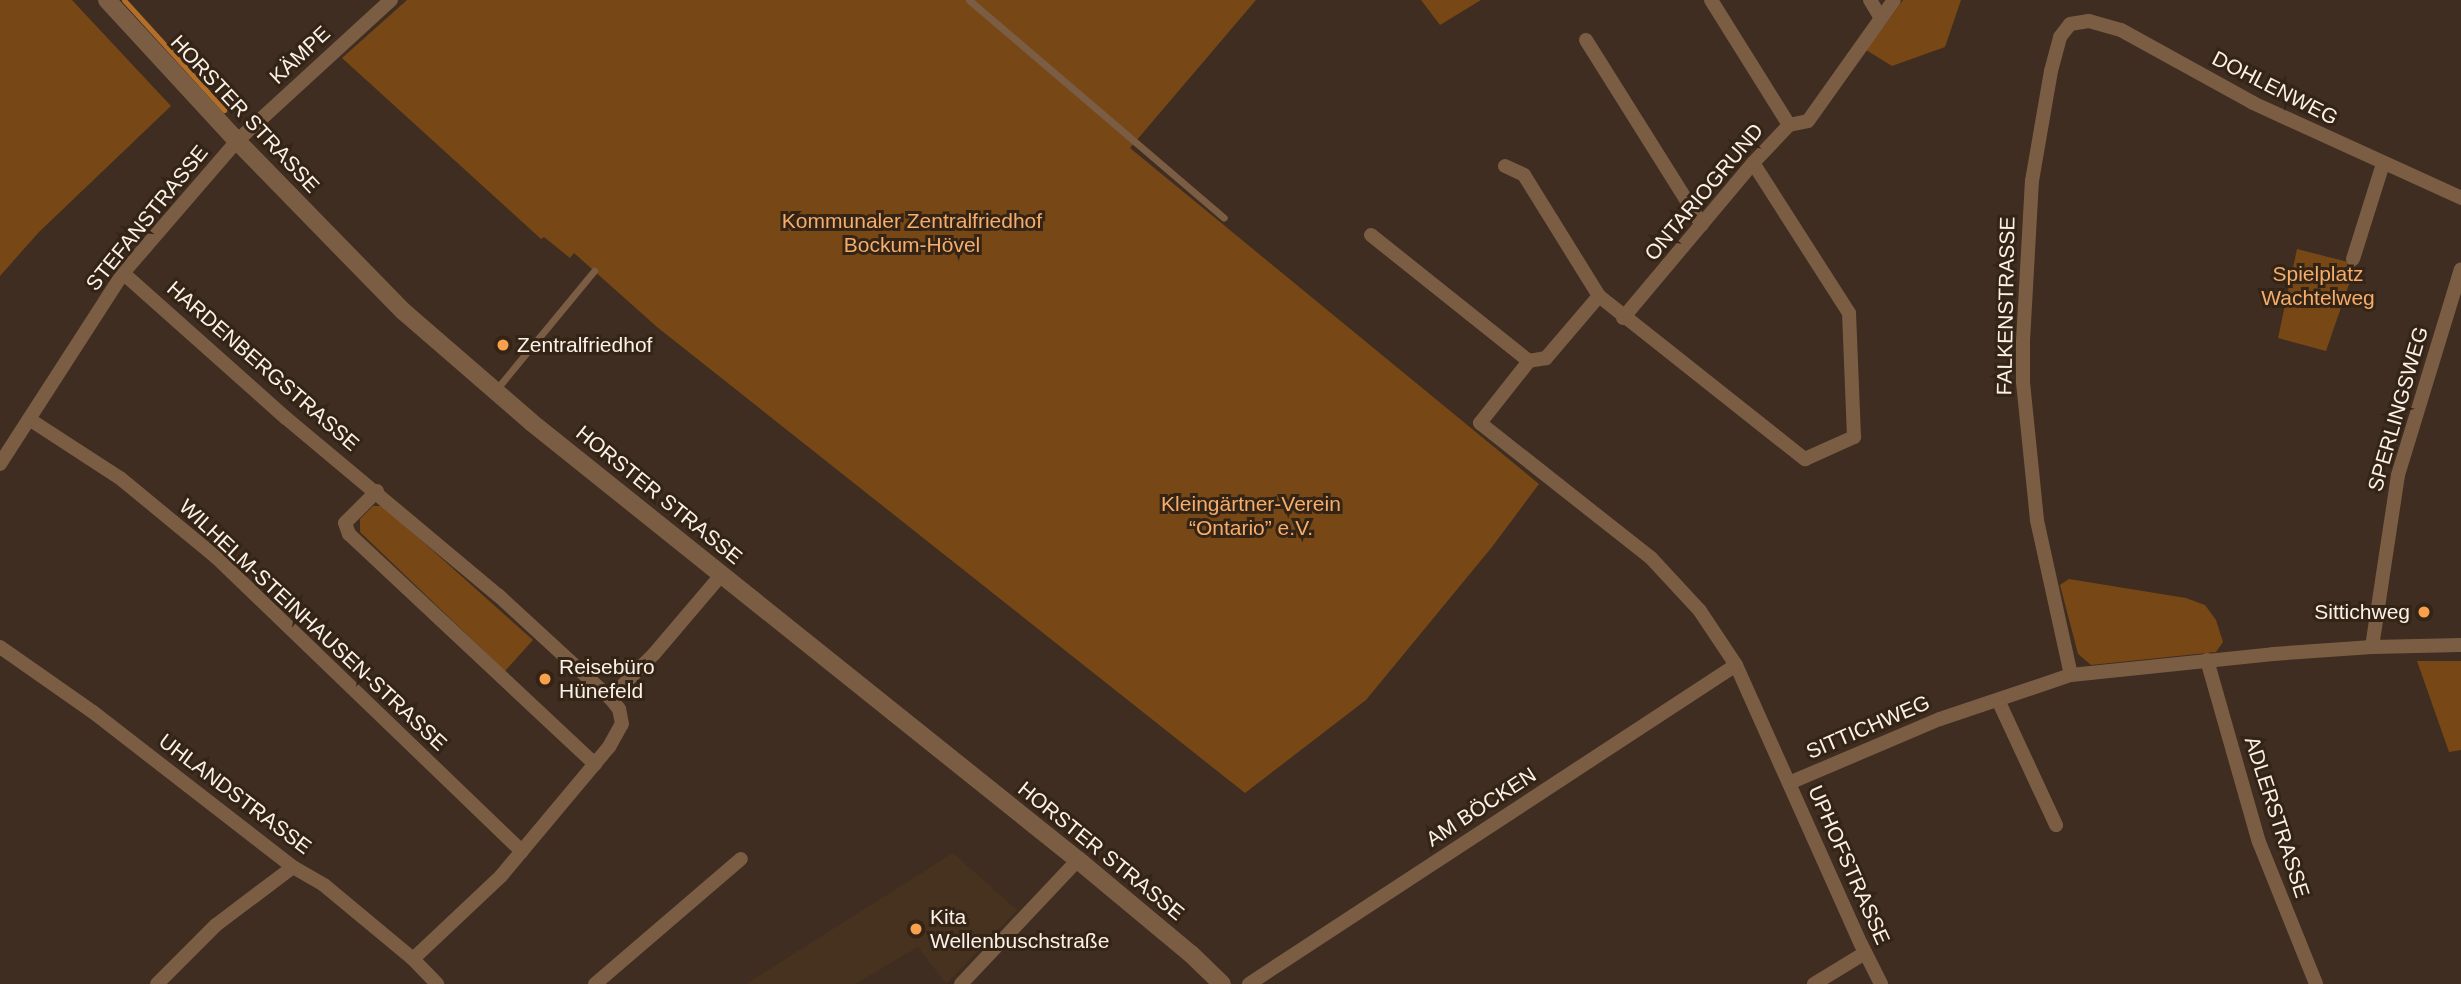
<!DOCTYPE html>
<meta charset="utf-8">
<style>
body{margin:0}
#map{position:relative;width:2461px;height:984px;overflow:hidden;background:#3e2d20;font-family:Helvetica,sans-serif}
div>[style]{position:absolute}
.built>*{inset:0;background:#47321f}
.green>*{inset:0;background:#774716}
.stream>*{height:5px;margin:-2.5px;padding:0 2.5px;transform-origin:2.5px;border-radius:2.5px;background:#b36e2a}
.service>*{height:7px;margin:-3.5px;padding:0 3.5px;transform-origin:3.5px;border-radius:3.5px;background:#7b5d44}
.minor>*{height:14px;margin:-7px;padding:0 7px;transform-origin:7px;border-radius:7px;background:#7b5d44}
.tertiary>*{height:18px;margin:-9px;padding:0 9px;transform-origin:9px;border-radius:9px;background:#7b5d44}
.dots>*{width:19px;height:19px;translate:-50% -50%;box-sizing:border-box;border:4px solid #332416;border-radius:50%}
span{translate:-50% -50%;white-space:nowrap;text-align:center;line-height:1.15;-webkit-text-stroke:6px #332416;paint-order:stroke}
.street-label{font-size:21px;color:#fcf1e8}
.park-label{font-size:21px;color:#f6ad6b}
.poi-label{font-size:21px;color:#fcf1e8}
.left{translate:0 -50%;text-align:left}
.right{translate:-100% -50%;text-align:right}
</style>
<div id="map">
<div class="built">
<i style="clip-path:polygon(953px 853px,1017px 910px,946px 984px,918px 947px,855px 984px,746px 984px)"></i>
</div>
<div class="green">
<i style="clip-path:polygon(0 0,72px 0,171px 106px,39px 232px,0 276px)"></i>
<i style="clip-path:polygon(407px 0,1256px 0,1130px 148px,1539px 484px,1492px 547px,1366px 700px,1245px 793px,657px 327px,574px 253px,570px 258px,544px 237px,541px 239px,342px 58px)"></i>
<i style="clip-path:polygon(1421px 0,1481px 0,1440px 25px)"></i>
<i style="clip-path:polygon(1903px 0,1961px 0,1945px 47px,1892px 66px,1866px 50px)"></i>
<i style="clip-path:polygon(2297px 249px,2356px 264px,2326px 351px,2278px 338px)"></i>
<i style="clip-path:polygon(373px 506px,383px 506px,533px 640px,505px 671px,360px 532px,360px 519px)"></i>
<i style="clip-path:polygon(2069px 579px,2186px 598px,2205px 605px,2216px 620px,2223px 642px,2216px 652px,2091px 665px,2078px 654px,2060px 585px)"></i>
<i style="clip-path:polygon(2417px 661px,2461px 661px,2461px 750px,2449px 752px)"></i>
</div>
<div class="stream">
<i style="left:124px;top:0;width:149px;rotate:47.7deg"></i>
</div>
<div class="service">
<i style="left:969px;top:0;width:335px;rotate:40.5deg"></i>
<i style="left:495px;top:391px;width:156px;rotate:-50.5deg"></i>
</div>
<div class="minor">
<i style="left:1711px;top:0;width:147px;rotate:58deg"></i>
<i style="left:1870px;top:0;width:21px;rotate:59deg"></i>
<i style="left:1586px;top:40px;width:218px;rotate:57.9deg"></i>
<i style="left:1505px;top:166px;width:21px;rotate:25deg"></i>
<i style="left:1524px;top:175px;width:142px;rotate:58.2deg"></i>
<i style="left:1599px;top:296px;width:263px;rotate:38.4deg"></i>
<i style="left:1805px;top:459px;width:54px;rotate:-24.2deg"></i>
<i style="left:1854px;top:437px;width:124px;rotate:-92.3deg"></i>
<i style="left:1849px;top:313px;width:178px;rotate:-122.6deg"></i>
<i style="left:1371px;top:235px;width:202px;rotate:38.6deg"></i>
<i style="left:2353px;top:259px;width:100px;rotate:-72.5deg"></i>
<i style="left:123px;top:273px;width:218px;rotate:41.7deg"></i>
<i style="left:286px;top:418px;width:276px;rotate:39.9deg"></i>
<i style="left:498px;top:595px;width:152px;rotate:42.6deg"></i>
<i style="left:610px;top:698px;width:62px;rotate:-45deg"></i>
<i style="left:654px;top:654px;width:105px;rotate:-49.6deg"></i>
<i style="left:1599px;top:296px;width:82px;rotate:130.5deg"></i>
<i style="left:1546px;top:358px;width:17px;rotate:170deg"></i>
<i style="left:1529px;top:361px;width:79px;rotate:128.3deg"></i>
<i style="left:1480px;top:423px;width:218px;rotate:38.3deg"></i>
<i style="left:1651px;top:558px;width:72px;rotate:47.2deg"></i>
<i style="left:1700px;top:611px;width:65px;rotate:56.3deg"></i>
<i style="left:1736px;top:665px;width:306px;rotate:65.9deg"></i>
<i style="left:1861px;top:944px;width:45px;rotate:63.4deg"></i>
<i style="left:1623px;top:318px;width:202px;rotate:-50deg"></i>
<i style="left:1753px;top:163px;width:52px;rotate:-46.5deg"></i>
<i style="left:1789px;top:125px;width:19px;rotate:-12deg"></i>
<i style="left:1808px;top:121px;width:148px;rotate:-54.6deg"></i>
<i style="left:29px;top:419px;width:108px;rotate:33deg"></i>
<i style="left:120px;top:478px;width:126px;rotate:39.5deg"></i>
<i style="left:217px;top:558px;width:423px;rotate:43.9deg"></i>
<i style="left:0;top:464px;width:227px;rotate:-57.2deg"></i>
<i style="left:123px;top:273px;width:174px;rotate:-49.2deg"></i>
<i style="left:237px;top:141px;width:209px;rotate:-42.5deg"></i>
<i style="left:377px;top:491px;width:45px;rotate:135deg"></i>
<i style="left:345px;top:523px;width:12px;rotate:70deg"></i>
<i style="left:349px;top:534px;width:337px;rotate:43.1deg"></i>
<i style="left:0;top:647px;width:113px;rotate:35deg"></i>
<i style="left:93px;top:712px;width:253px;rotate:37.8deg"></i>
<i style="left:293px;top:867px;width:36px;rotate:30deg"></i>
<i style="left:324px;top:885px;width:116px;rotate:39.7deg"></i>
<i style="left:413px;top:959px;width:35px;rotate:46deg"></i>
<i style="left:2372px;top:647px;width:174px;rotate:-81.4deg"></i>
<i style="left:2398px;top:475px;width:215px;rotate:-73deg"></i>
<i style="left:2207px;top:660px;width:189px;rotate:74.1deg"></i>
<i style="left:2259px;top:842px;width:153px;rotate:68.1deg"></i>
<i style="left:2071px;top:675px;width:159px;rotate:-102.4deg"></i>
<i style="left:2037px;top:520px;width:139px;rotate:-95.8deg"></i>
<i style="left:2023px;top:382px;width:41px;rotate:-90deg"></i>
<i style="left:2023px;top:341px;width:160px;rotate:-86.8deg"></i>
<i style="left:2032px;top:181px;width:112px;rotate:-80.2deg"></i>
<i style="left:2051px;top:71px;width:35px;rotate:-75deg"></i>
<i style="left:2060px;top:37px;width:16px;rotate:-52deg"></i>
<i style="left:2070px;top:24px;width:19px;rotate:-9deg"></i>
<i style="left:2089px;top:21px;width:33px;rotate:16deg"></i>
<i style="left:2121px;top:30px;width:151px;rotate:28.9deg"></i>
<i style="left:2253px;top:103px;width:229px;rotate:24.5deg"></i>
<i style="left:1998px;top:700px;width:138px;rotate:65.1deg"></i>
<i style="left:1789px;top:783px;width:164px;rotate:-23deg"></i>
<i style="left:1940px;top:719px;width:138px;rotate:-18.6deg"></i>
<i style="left:2071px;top:675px;width:203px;rotate:-5.9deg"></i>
<i style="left:2273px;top:654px;width:99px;rotate:-4deg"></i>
<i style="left:2372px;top:647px;width:89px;rotate:-1.3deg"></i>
<i style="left:413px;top:959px;width:121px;rotate:-43.3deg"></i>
<i style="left:501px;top:876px;width:168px;rotate:-50.1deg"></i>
<i style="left:609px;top:747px;width:26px;rotate:-61deg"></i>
<i style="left:622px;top:724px;width:15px;rotate:-101deg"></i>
<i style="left:619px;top:709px;width:14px;rotate:-129deg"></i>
<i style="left:157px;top:984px;width:83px;rotate:-45deg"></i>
<i style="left:216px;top:925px;width:96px;rotate:-37deg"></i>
<i style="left:595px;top:984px;width:192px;rotate:-40.6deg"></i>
<i style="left:961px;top:984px;width:170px;rotate:-46.7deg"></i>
<i style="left:1249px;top:984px;width:582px;rotate:-33.23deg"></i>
<i style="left:1814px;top:984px;width:60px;rotate:-31.3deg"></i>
</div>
<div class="tertiary">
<i style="left:107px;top:0;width:192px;rotate:47.3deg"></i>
<i style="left:237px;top:141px;width:238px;rotate:45.7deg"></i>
<i style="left:403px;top:311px;width:169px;rotate:40.9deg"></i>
<i style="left:531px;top:422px;width:701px;rotate:38.69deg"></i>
<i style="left:1078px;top:860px;width:147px;rotate:39.8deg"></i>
<i style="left:1191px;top:954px;width:43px;rotate:44.1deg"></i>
</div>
<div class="dots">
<i style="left:503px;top:345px;background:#f9a04c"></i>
<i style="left:2424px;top:612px;background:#f9a04c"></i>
<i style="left:545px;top:679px;background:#f9a04c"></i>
<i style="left:916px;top:929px;background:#f9a04c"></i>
</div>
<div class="street-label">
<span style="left:300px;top:55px;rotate:-43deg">KÄMPE</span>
<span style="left:2275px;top:88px;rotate:27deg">DOHLENWEG</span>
<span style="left:245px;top:114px;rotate:47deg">HORSTER STRASSE</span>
<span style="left:1704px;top:192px;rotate:-50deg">ONTARIOGRUND</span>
<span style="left:147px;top:218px;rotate:-51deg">STEFANSTRASSE</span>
<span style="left:2006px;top:306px;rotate:-89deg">FALKENSTRASSE</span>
<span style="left:263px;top:366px;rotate:41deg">HARDENBERGSTRASSE</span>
<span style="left:2398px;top:409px;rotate:-74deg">SPERLINGSWEG</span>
<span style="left:659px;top:495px;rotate:39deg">HORSTER STRASSE</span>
<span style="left:313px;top:625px;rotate:43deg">WILHELM-STEINHAUSEN-STRASSE</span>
<span style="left:1868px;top:727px;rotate:-23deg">SITTICHWEG</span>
<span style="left:235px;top:794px;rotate:37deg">UHLANDSTRASSE</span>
<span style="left:1481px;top:807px;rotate:-33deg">AM BÖCKEN</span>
<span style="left:2277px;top:817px;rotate:72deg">ADLERSTRASSE</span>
<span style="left:1101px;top:851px;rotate:39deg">HORSTER STRASSE</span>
<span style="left:1849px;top:865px;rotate:66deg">UPHOFSTRASSE</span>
</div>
<div class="park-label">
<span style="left:912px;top:233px">Kommunaler Zentralfriedhof<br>Bockum-Hövel</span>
<span style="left:2318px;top:286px">Spielplatz<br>Wachtelweg</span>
<span style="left:1251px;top:516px">Kleingärtner-Verein<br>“Ontario” e.V.</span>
</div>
<div class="poi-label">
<span class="left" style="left:517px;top:345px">Zentralfriedhof</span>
<span class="right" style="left:2410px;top:612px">Sittichweg</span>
<span class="left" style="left:559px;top:679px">Reisebüro<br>Hünefeld</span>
<span class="left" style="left:930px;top:929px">Kita<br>Wellenbuschstraße</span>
</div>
</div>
